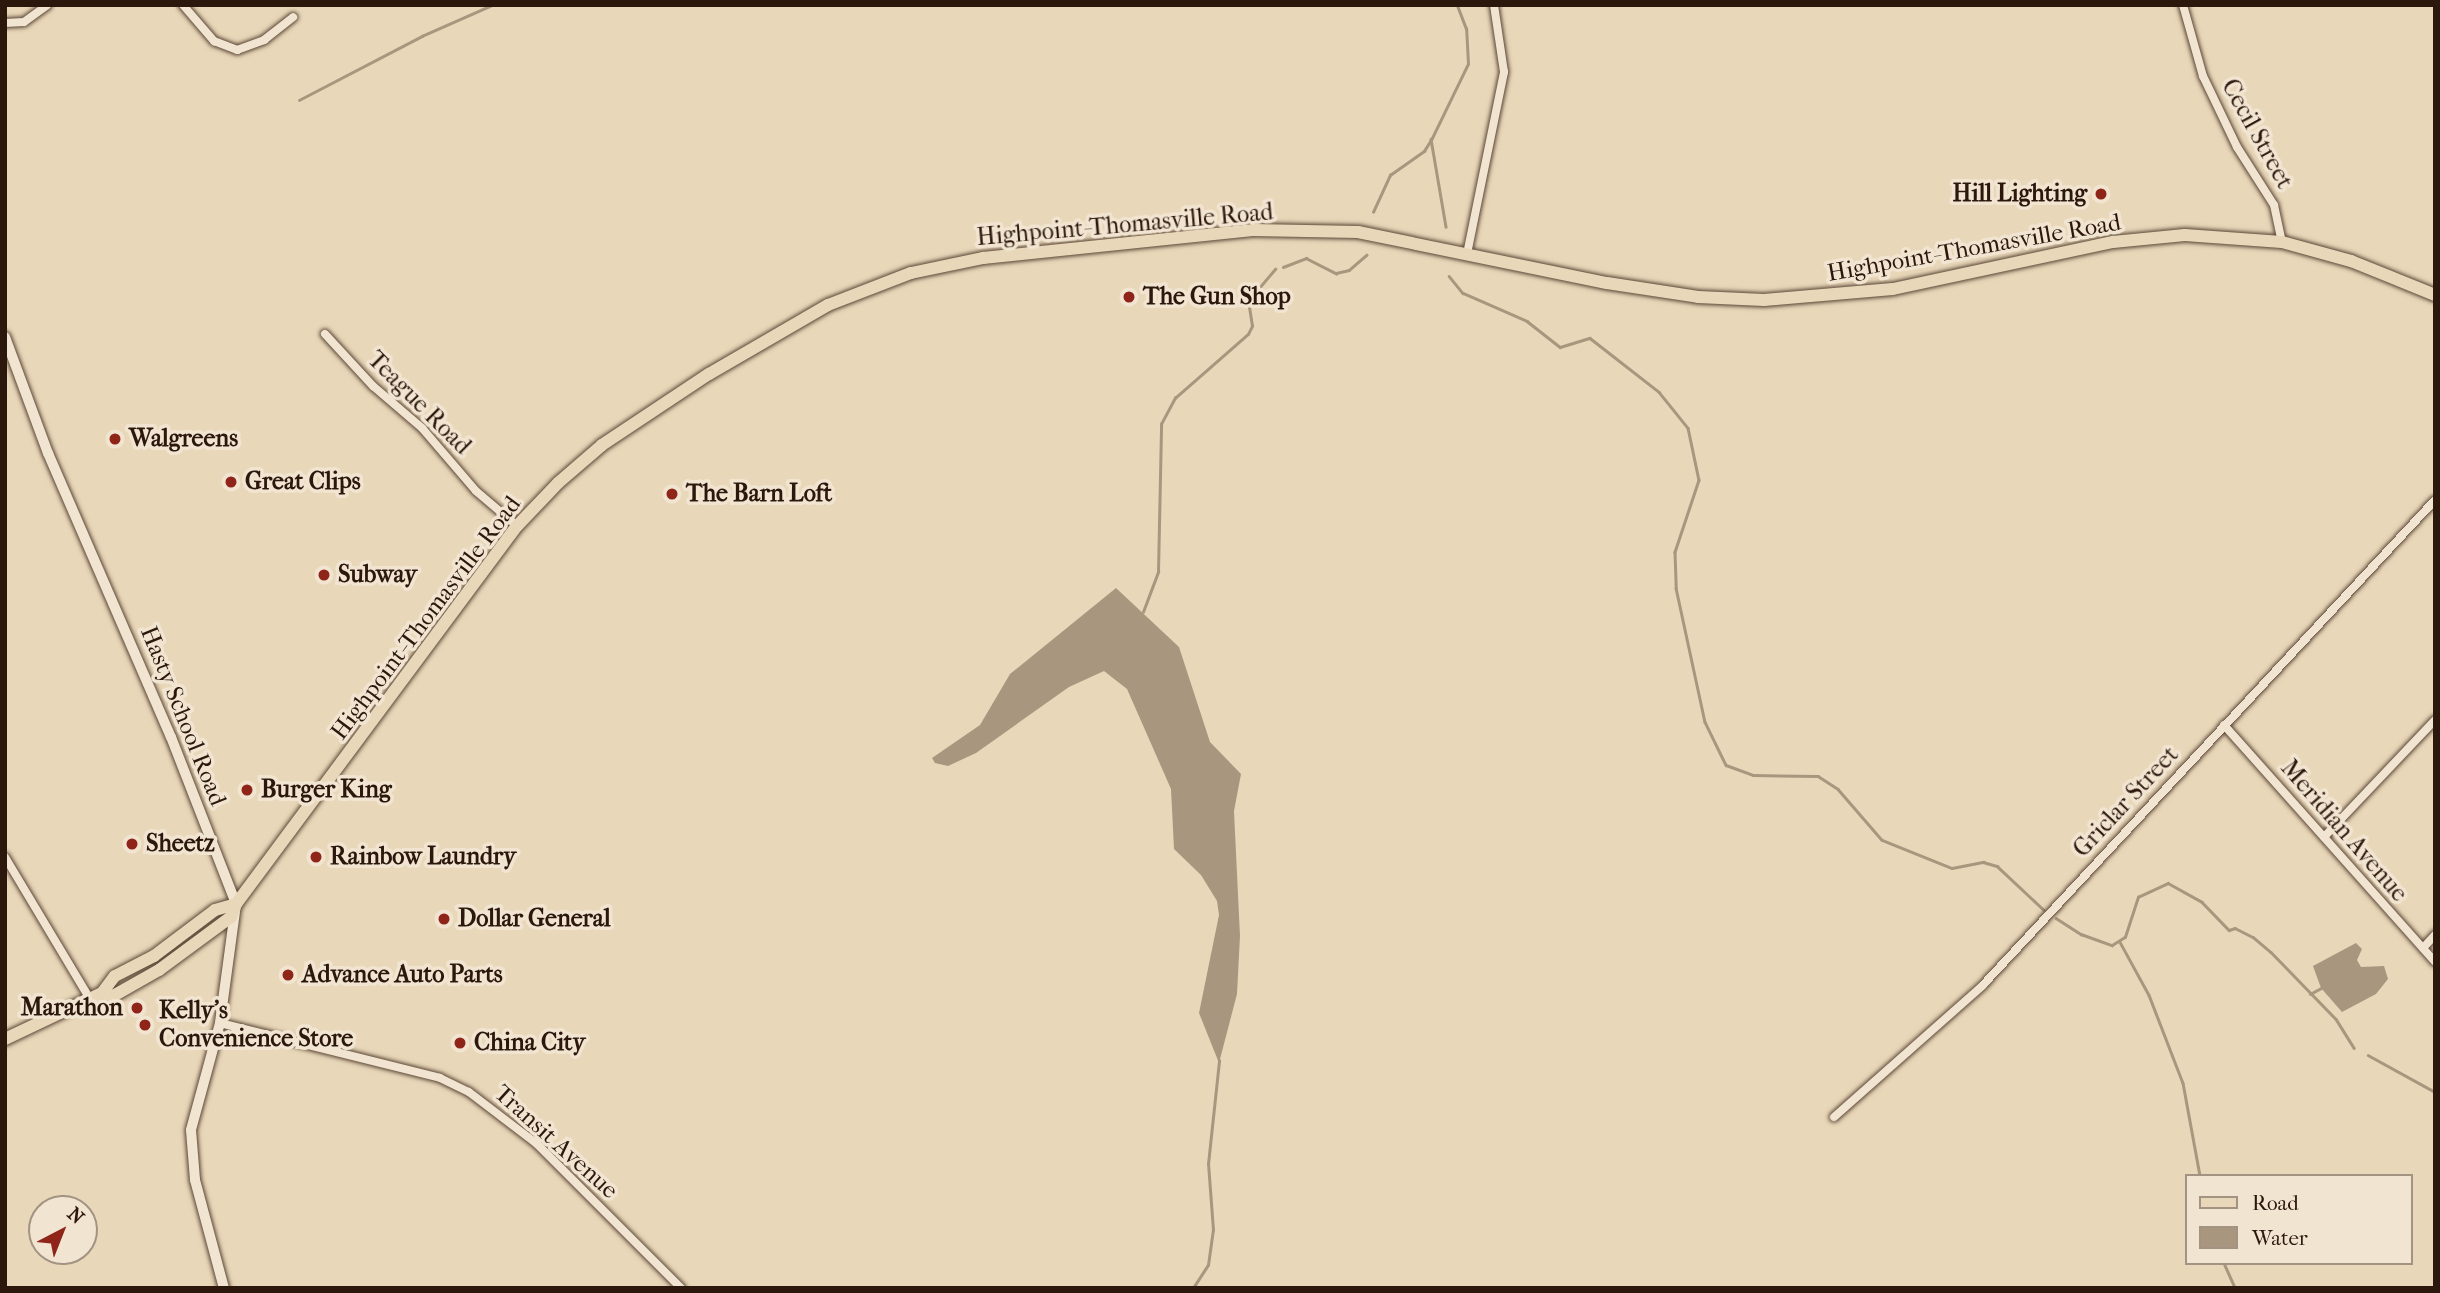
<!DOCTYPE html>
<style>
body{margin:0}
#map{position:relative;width:2440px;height:1293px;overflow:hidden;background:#e9d7b9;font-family:"IM FELL French Canon",serif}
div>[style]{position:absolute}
.water>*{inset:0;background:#a9967e}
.stream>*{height:2.5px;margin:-1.25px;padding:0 1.25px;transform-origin:1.25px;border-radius:1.25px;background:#a9967e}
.roads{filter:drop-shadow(0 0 2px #5b4737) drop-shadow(0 0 2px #5b4737)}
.street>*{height:8px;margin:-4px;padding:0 4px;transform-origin:4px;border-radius:4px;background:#f1e5d2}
.secondary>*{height:10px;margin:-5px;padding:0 5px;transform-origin:5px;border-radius:5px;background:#f1e5d2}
.primary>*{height:12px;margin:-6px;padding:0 6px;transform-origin:6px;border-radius:6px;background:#e9d7b9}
.dots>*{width:19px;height:19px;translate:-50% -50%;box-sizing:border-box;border:4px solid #f1e5d2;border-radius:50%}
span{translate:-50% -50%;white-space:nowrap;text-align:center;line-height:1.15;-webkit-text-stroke:7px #f1e5d2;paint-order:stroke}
.street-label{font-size:24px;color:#2c170c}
.poi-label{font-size:24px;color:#2c170c;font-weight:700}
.right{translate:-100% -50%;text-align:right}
.left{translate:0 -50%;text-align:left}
.frame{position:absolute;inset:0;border:7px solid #2c170c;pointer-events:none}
.legend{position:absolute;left:2185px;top:1174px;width:228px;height:91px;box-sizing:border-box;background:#f1e5d2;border:2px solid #a29383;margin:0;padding:9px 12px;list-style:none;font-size:21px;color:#2c170c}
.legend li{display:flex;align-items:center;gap:14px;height:35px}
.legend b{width:35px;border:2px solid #a29383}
.north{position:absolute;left:28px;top:1195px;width:70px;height:70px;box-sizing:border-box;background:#f1e5d2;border:2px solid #a29383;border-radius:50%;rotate:42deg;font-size:19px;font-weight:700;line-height:28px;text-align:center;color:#2c170c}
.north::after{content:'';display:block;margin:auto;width:24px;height:32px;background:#8f2418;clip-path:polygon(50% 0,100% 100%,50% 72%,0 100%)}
</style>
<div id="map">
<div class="water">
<i style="clip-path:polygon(1116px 588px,1179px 647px,1210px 742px,1241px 774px,1234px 811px,1240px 936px,1237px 994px,1219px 1063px,1199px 1013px,1219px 915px,1217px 901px,1201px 875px,1174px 849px,1171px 789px,1127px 689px,1104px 671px,1069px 687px,976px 753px,948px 766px,935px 763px,932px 758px,980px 725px,1010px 674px)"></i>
<i style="clip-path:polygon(2356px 943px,2362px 949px,2357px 960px,2361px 967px,2384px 966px,2388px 979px,2376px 994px,2342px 1012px,2321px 988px,2313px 966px)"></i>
</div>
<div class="stream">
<i style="left:299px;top:100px;width:139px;rotate:-27.5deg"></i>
<i style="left:422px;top:36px;width:77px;rotate:-23.9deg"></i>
<i style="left:1431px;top:139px;width:89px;rotate:80.3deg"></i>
<i style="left:1373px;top:212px;width:41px;rotate:-65.3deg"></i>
<i style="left:1390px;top:175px;width:42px;rotate:-35.2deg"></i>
<i style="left:1424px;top:151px;width:15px;rotate:-58deg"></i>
<i style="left:1432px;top:138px;width:82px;rotate:-64.1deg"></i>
<i style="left:1468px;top:64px;width:35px;rotate:-93deg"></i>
<i style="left:1466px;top:29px;width:26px;rotate:-111deg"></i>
<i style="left:1283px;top:267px;width:25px;rotate:-21deg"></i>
<i style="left:1306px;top:258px;width:34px;rotate:27deg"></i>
<i style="left:1336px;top:273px;width:13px;rotate:-13deg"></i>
<i style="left:1349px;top:270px;width:23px;rotate:-41deg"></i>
<i style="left:1449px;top:276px;width:22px;rotate:51deg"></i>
<i style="left:1463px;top:293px;width:70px;rotate:23.6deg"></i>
<i style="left:1527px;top:321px;width:42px;rotate:38.2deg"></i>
<i style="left:1560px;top:347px;width:31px;rotate:-17deg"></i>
<i style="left:1590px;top:338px;width:88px;rotate:38deg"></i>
<i style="left:1659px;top:392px;width:46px;rotate:51.1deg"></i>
<i style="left:1688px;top:428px;width:53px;rotate:78.1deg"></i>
<i style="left:1699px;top:480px;width:76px;rotate:108.4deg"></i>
<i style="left:1675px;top:552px;width:36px;rotate:88deg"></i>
<i style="left:1676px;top:588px;width:137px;rotate:77.8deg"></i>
<i style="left:1705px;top:722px;width:48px;rotate:64deg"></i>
<i style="left:1726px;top:765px;width:29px;rotate:20deg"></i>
<i style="left:1753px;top:775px;width:65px;rotate:0.9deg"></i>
<i style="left:1818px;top:776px;width:24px;rotate:33deg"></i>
<i style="left:1838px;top:789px;width:67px;rotate:49.2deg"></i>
<i style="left:1882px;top:840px;width:75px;rotate:21.8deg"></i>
<i style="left:1952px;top:868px;width:32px;rotate:-11deg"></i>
<i style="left:1983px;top:862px;width:15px;rotate:16deg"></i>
<i style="left:1997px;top:866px;width:64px;rotate:43.1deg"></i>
<i style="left:1143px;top:612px;width:43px;rotate:-69.4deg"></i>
<i style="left:1158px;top:572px;width:148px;rotate:-88.8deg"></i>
<i style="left:1161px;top:424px;width:30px;rotate:-62deg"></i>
<i style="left:1175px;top:398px;width:97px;rotate:-41.2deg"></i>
<i style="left:1248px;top:334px;width:9px;rotate:-63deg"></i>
<i style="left:1252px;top:326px;width:25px;rotate:-99deg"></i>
<i style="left:1248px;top:301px;width:42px;rotate:-49.8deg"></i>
<i style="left:2056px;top:918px;width:30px;rotate:33deg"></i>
<i style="left:2081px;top:934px;width:33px;rotate:20deg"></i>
<i style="left:2112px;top:945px;width:15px;rotate:-32deg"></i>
<i style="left:2125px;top:937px;width:42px;rotate:-72deg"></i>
<i style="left:2138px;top:897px;width:33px;rotate:-25deg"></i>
<i style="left:2168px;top:883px;width:39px;rotate:29deg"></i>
<i style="left:2202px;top:902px;width:39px;rotate:46deg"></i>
<i style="left:2229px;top:930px;width:6px;rotate:-18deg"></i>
<i style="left:2235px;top:928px;width:20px;rotate:27deg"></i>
<i style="left:2253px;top:937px;width:23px;rotate:40deg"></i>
<i style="left:2271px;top:952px;width:93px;rotate:45.9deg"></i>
<i style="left:2336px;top:1019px;width:34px;rotate:58deg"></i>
<i style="left:2120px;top:942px;width:60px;rotate:61.3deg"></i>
<i style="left:2149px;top:995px;width:94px;rotate:68.9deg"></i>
<i style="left:2183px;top:1083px;width:95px;rotate:79.6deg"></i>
<i style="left:2310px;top:994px;width:15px;rotate:-28deg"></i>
<i style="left:2368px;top:1055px;width:77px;rotate:28.9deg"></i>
<i style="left:2224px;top:1263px;width:27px;rotate:66deg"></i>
<i style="left:1193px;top:1288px;width:27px;rotate:-57deg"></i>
<i style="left:1208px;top:1265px;width:35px;rotate:-82deg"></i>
<i style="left:1213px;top:1230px;width:66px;rotate:-94.3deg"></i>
<i style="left:1208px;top:1164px;width:104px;rotate:-83.9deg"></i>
</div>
<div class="roads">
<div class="street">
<i style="left:183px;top:5px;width:48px;rotate:49.3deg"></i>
<i style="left:214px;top:41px;width:25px;rotate:21deg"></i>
<i style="left:237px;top:50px;width:29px;rotate:-20deg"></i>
<i style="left:264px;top:40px;width:37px;rotate:-38deg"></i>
<i style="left:2183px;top:5px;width:74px;rotate:74.3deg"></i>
<i style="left:2203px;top:76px;width:79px;rotate:64.4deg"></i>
<i style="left:2237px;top:147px;width:69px;rotate:57.5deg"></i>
<i style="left:2274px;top:205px;width:38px;rotate:78deg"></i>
<i style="left:5px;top:23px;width:19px;rotate:-3deg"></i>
<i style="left:24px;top:22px;width:29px;rotate:-36deg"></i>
<i style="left:1467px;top:254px;width:186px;rotate:-78.5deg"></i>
<i style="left:1504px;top:72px;width:68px;rotate:-98.5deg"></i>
<i style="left:325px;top:334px;width:71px;rotate:47.3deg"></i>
<i style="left:373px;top:386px;width:65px;rotate:40.6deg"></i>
<i style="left:422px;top:428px;width:83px;rotate:49.4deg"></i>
<i style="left:476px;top:491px;width:54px;rotate:40.5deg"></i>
<i style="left:2224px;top:725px;width:317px;rotate:48.3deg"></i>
<i style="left:2324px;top:837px;width:161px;rotate:-46.5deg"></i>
<i style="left:5px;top:857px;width:165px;rotate:59.1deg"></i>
<i style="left:2423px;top:948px;width:18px;rotate:-47deg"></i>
<i style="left:220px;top:1023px;width:227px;rotate:14deg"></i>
<i style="left:440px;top:1078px;width:32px;rotate:26deg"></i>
<i style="left:469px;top:1092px;width:86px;rotate:37.4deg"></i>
<i style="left:537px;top:1144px;width:204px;rotate:45deg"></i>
<i style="left:1834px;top:1117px;width:198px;rotate:-41.5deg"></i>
<i style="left:1982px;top:986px;width:664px;rotate:-47.01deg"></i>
</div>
<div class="secondary">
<i style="left:5px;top:337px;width:124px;rotate:69.7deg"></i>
<i style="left:48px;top:453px;width:309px;rotate:66.6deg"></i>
<i style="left:171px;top:737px;width:179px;rotate:68.7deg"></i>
<i style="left:236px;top:904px;width:120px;rotate:97.7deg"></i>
<i style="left:220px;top:1023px;width:111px;rotate:105.2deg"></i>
<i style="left:191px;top:1130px;width:50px;rotate:85.4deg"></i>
<i style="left:195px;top:1180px;width:112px;rotate:75deg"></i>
</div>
<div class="primary">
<i style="left:102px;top:993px;width:11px;rotate:15deg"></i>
<i style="left:113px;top:996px;width:53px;rotate:-29.5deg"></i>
<i style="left:159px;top:970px;width:89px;rotate:-36.4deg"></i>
<i style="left:231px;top:917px;width:14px;rotate:-69deg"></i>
<i style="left:236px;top:904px;width:471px;rotate:-53.4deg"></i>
<i style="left:517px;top:526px;width:59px;rotate:-46.4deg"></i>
<i style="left:558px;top:483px;width:58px;rotate:-40.8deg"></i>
<i style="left:602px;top:445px;width:128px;rotate:-33.6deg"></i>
<i style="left:709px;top:374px;width:138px;rotate:-30.1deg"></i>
<i style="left:828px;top:305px;width:89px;rotate:-21.1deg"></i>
<i style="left:911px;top:273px;width:74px;rotate:-11.8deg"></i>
<i style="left:983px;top:258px;width:271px;rotate:-5.9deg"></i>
<i style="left:1253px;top:230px;width:105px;rotate:1.1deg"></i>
<i style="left:1358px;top:232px;width:254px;rotate:11.6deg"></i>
<i style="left:1607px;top:283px;width:92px;rotate:8.7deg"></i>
<i style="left:1698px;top:297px;width:66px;rotate:2.6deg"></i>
<i style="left:1764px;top:300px;width:129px;rotate:-4.9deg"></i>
<i style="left:1893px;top:289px;width:225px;rotate:-12.1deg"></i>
<i style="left:2113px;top:242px;width:72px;rotate:-5.6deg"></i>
<i style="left:2185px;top:235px;width:97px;rotate:4.1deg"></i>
<i style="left:2282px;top:242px;width:72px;rotate:15.4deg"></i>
<i style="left:2351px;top:261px;width:91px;rotate:22deg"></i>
<i style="left:5px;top:1039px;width:107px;rotate:-25.4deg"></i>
<i style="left:102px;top:993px;width:21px;rotate:-53deg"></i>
<i style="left:115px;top:976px;width:44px;rotate:-27.1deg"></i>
<i style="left:154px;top:956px;width:76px;rotate:-37deg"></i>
<i style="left:215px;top:910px;width:22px;rotate:-16deg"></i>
</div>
</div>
<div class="dots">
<i style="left:2101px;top:194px;background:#8f2418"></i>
<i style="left:1129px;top:297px;background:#8f2418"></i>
<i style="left:115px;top:439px;background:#8f2418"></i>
<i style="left:231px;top:482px;background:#8f2418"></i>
<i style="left:672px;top:494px;background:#8f2418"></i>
<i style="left:324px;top:575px;background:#8f2418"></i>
<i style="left:247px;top:790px;background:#8f2418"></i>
<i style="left:132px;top:844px;background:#8f2418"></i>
<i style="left:316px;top:857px;background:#8f2418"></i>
<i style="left:444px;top:919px;background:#8f2418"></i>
<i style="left:288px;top:975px;background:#8f2418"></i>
<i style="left:137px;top:1008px;background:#8f2418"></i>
<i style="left:145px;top:1025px;background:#8f2418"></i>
<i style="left:460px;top:1043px;background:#8f2418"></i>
</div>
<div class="street-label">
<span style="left:2257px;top:134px;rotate:61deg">Cecil Street</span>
<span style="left:1125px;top:225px;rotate:-5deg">Highpoint-Thomasville Road</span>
<span style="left:1974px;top:248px;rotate:-10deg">Highpoint-Thomasville Road</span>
<span style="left:419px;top:403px;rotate:45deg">Teague Road</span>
<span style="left:426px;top:618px;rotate:-53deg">Highpoint-Thomasville Road</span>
<span style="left:183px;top:716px;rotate:68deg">Hasty School Road</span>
<span style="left:2126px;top:802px;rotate:-47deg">Griclar Street</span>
<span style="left:2344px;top:831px;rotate:49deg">Meridian Avenue</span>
<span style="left:556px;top:1142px;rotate:42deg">Transit Avenue</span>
</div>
<div class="poi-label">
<span class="right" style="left:2087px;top:194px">Hill Lighting</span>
<span class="left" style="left:1143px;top:297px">The Gun Shop</span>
<span class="left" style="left:129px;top:439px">Walgreens</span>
<span class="left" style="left:245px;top:482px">Great Clips</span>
<span class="left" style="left:686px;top:494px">The Barn Loft</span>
<span class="left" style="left:338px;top:575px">Subway</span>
<span class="left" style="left:261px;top:790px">Burger King</span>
<span class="left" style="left:146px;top:844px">Sheetz</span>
<span class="left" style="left:330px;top:857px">Rainbow Laundry</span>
<span class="left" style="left:458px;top:919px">Dollar General</span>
<span class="left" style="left:302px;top:975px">Advance Auto Parts</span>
<span class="right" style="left:123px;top:1008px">Marathon</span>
<span class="left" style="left:159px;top:1025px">Kelly's<br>Convenience Store</span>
<span class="left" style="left:474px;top:1043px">China City</span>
</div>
<div class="frame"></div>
<ul class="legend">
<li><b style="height:9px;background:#e9d7b9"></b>Road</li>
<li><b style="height:19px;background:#a9967e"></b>Water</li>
</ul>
<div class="north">N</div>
</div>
